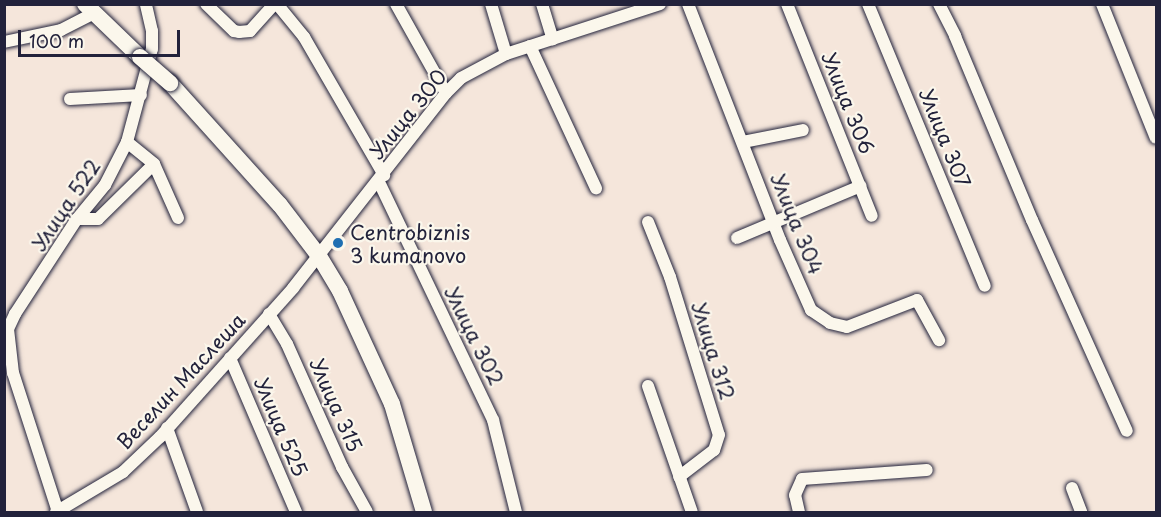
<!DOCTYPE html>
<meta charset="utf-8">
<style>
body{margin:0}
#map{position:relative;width:1161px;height:517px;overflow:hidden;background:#f5e6db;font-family:"Playpen Sans",sans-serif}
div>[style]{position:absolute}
.roads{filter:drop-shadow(0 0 2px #22223b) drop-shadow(0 0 2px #22223b)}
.street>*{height:12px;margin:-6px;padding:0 6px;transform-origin:6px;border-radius:6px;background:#fbf7ec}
.secondary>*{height:16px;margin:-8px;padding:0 8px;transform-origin:8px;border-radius:8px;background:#fbf7ec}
.bridges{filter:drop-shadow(0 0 2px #22223b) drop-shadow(0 0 2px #22223b)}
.secondary-bridge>*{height:16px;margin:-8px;padding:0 8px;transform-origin:8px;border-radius:8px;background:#fbf7ec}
.dots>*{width:16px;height:16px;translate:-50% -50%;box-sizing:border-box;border:3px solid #fbf7ec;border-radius:50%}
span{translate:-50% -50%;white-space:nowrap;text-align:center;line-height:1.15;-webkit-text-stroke:4.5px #fbf7ec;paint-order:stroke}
.street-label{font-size:20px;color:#22223b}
.poi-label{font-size:20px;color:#22223b}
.left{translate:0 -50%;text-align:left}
.frame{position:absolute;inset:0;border:6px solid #22223b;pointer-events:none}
.scale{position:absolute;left:18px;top:30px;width:162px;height:27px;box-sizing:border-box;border:3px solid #22223b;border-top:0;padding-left:8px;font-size:18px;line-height:21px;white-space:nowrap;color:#22223b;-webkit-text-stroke:4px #fbf7ec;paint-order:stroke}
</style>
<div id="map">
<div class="roads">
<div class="street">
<i style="left:206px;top:4px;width:39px;rotate:44deg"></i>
<i style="left:234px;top:31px;width:5px;rotate:11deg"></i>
<i style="left:239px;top:32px;width:11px;rotate:-5deg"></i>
<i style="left:250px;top:31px;width:36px;rotate:-48deg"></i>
<i style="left:277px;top:4px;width:43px;rotate:50.7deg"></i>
<i style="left:304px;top:37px;width:160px;rotate:59.9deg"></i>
<i style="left:396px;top:4px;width:102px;rotate:60.7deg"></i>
<i style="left:491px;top:4px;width:52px;rotate:73.3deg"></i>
<i style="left:542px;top:4px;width:37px;rotate:73deg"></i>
<i style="left:688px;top:4px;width:253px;rotate:68.7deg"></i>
<i style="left:780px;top:240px;width:77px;rotate:66.1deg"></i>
<i style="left:811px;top:310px;width:23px;rotate:34deg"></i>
<i style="left:830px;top:323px;width:17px;rotate:13deg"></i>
<i style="left:847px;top:327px;width:75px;rotate:-21.1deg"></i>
<i style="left:917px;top:300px;width:46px;rotate:61.2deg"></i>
<i style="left:787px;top:4px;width:228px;rotate:68.2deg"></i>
<i style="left:868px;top:4px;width:305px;rotate:67.5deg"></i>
<i style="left:939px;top:4px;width:36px;rotate:63deg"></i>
<i style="left:955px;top:36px;width:199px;rotate:67.3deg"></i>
<i style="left:1032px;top:220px;width:231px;rotate:65.8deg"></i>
<i style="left:1102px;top:4px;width:144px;rotate:68.1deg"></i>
<i style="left:4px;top:42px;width:58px;rotate:-11.9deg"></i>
<i style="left:61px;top:30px;width:37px;rotate:-27deg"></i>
<i style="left:530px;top:46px;width:157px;rotate:65.1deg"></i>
<i style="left:70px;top:99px;width:71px;rotate:-3.2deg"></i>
<i style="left:127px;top:142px;width:35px;rotate:39deg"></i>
<i style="left:154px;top:164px;width:59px;rotate:66deg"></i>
<i style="left:743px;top:142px;width:61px;rotate:-11.3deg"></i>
<i style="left:379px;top:182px;width:264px;rotate:64.4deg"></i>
<i style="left:493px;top:420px;width:95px;rotate:76deg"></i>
<i style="left:77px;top:219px;width:21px"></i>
<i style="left:98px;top:219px;width:78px;rotate:-44.5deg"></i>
<i style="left:648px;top:222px;width:59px;rotate:68.2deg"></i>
<i style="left:670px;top:277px;width:165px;rotate:72.8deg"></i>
<i style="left:719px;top:435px;width:16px;rotate:108deg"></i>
<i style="left:714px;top:450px;width:44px;rotate:142.4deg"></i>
<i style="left:737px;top:238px;width:134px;rotate:-22.8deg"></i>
<i style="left:269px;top:314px;width:35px;rotate:59deg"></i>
<i style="left:287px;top:344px;width:135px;rotate:65.9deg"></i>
<i style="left:342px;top:467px;width:51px;rotate:60.9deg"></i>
<i style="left:230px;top:358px;width:168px;rotate:66.8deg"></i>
<i style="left:648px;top:386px;width:133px;rotate:70.8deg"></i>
<i style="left:167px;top:428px;width:89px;rotate:70.3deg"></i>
<i style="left:1072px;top:488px;width:26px;rotate:69deg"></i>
<i style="left:56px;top:512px;width:78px;rotate:-30.8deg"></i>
<i style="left:123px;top:472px;width:51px;rotate:-43.4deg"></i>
<i style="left:160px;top:437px;width:200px;rotate:-48.2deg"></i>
<i style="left:293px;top:288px;width:248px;rotate:-51.9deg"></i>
<i style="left:446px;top:93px;width:21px;rotate:-45deg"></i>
<i style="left:461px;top:78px;width:51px;rotate:-28.1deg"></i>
<i style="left:506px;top:54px;width:162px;rotate:-18deg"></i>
<i style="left:58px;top:512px;width:146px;rotate:-107.9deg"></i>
<i style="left:13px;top:373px;width:44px;rotate:-96.5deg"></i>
<i style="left:8px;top:329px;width:17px;rotate:-65deg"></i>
<i style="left:15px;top:314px;width:113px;rotate:-56.9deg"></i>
<i style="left:77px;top:219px;width:44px;rotate:-50.5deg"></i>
<i style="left:105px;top:185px;width:48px;rotate:-62.9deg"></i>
<i style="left:127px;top:142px;width:96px;rotate:-75deg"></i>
<i style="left:152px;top:49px;width:18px;rotate:-90deg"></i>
<i style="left:152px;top:31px;width:28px;rotate:-103deg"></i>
<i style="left:799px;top:512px;width:17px;rotate:-103deg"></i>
<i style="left:795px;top:495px;width:17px;rotate:-66deg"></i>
<i style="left:802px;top:479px;width:125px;rotate:-4.1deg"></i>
</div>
<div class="secondary">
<i style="left:85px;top:4px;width:76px;rotate:43.9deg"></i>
<i style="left:170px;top:83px;width:164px;rotate:48deg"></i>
<i style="left:280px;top:205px;width:64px;rotate:52.6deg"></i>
<i style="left:319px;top:256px;width:41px;rotate:59deg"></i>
<i style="left:340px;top:291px;width:124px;rotate:65.3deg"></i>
<i style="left:392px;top:404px;width:113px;rotate:73.5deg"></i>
</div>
</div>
<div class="bridges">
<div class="secondary-bridge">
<i style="left:140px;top:57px;width:40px;rotate:41deg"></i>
</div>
</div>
<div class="dots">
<i style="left:338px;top:243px;background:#1f6fb2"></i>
</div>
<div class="street-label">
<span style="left:848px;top:103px;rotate:68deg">Улица 306</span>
<span style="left:408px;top:114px;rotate:-51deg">Улица 300</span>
<span style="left:945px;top:138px;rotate:68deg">Улица 307</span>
<span style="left:66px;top:205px;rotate:-56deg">Улица 522</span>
<span style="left:797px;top:224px;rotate:68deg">Улица 304</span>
<span style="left:474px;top:336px;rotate:64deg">Улица 302</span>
<span style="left:713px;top:351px;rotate:73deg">Улица 312</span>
<span style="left:181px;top:381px;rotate:-47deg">Веселин Маслеша</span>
<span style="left:336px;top:405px;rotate:66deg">Улица 315</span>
<span style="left:281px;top:427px;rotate:67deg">Улица 525</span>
</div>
<div class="poi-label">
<span class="left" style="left:350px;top:244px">Centrobiznis<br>3 kumanovo</span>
</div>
<div class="frame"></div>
<div class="scale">100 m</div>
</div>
